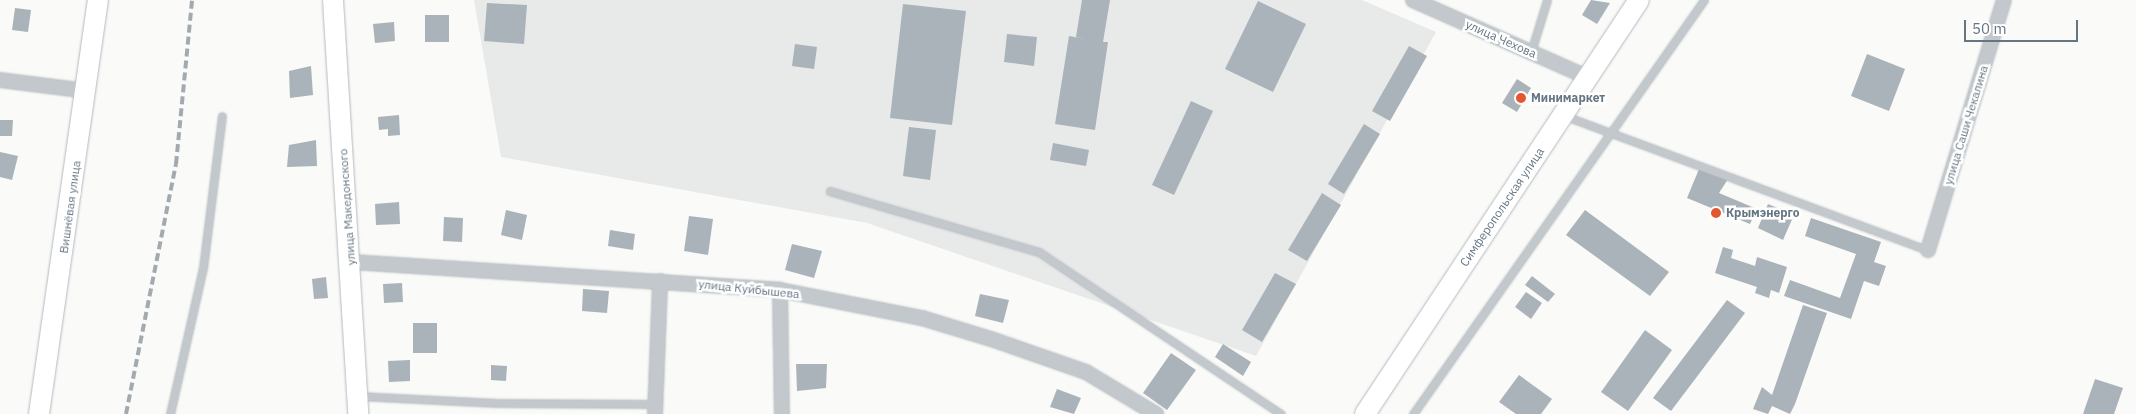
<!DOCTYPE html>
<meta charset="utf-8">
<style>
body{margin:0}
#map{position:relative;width:2136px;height:414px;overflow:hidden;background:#fafaf8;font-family:"IBM Plex Sans",sans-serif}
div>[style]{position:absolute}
.built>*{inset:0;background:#e8e9e9}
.building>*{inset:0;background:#aab3b9}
.roads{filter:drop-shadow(0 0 1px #b3babf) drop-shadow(0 0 1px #b3babf)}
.service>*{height:7px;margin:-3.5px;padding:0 3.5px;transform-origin:3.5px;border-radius:3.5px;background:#c3c8cc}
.minor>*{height:14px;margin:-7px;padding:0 7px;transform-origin:7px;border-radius:7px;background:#c3c8cc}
.secondary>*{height:20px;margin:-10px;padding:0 10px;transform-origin:10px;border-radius:10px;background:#fff}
.rail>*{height:4px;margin-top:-2px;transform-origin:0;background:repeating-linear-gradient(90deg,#a2aab0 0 8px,transparent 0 12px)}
.dots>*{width:14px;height:14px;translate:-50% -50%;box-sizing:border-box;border:2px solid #fff;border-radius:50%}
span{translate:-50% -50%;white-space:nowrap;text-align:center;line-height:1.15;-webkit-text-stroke:5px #fff;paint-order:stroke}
.street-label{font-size:12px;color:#657683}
.poi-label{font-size:12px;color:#657683;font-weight:700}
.left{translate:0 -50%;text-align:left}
.scale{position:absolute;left:1964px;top:20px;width:114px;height:22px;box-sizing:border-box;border:2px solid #657683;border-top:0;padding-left:6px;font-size:15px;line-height:18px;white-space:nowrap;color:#657683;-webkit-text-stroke:4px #fff;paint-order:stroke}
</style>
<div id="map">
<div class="built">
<i style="clip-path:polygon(474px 0,1362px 0,1436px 32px,1256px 356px,867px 223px,501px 157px)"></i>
</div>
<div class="building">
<i style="clip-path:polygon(1082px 0,1110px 0,1103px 42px,1108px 42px,1095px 130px,1055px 124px,1069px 36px,1085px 39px,1076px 37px)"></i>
<i style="clip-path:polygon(1591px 0,1610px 3px,1597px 24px,1582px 15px)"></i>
<i style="clip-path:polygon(1258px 1px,1306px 24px,1273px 92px,1225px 69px)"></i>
<i style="clip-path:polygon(487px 3px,527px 5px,524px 44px,484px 41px)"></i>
<i style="clip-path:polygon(903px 4px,966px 11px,952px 125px,890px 118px)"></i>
<i style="clip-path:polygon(15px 8px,31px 10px,28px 32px,12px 30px)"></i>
<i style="clip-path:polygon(425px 15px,449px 15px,449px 42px,425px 42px)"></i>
<i style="clip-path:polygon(394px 22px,395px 41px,375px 43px,373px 24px)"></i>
<i style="clip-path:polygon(1007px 34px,1037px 37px,1034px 66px,1004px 62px)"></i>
<i style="clip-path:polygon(795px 44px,817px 47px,814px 69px,792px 66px)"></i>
<i style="clip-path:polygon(1409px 46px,1427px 56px,1390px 121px,1372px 111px)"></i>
<i style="clip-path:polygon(1867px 54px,1905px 69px,1889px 111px,1851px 96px)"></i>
<i style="clip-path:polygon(311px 66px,313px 95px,290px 98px,289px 71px)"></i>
<i style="clip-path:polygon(1517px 79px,1531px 88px,1517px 112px,1502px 103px)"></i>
<i style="clip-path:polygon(1191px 101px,1213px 111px,1174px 195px,1152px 185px)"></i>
<i style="clip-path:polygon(399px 115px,400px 135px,388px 136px,388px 129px,379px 130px,378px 117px)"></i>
<i style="clip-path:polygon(0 120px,13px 120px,12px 136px,0 136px)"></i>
<i style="clip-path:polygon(1364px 124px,1380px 134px,1344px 194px,1328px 184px)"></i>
<i style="clip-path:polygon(909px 127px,936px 130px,930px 180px,903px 176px)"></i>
<i style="clip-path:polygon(316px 140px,317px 166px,287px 167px,289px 145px)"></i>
<i style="clip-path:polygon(1053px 143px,1089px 150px,1086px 166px,1050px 160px)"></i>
<i style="clip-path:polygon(0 152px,18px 156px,12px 180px,0 177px)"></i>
<i style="clip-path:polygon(1699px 169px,1728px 179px,1719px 193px,1757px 209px,1750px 224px,1687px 198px)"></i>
<i style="clip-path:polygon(1322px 193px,1341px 205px,1307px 261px,1288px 250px)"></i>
<i style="clip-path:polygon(399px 202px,400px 224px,376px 225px,375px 204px)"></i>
<i style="clip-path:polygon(1768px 204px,1794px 215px,1783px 240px,1758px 228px)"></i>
<i style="clip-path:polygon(506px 210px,527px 215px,522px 240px,501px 235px)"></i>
<i style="clip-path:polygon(1585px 210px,1669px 272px,1650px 296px,1566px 235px)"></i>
<i style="clip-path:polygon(689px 216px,713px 219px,708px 255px,684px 251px)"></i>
<i style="clip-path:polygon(444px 217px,463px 218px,462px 242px,443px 241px)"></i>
<i style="clip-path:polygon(1811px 218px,1881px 242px,1874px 262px,1886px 266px,1879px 286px,1864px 281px,1851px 319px,1784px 296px,1790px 280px,1840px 298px,1856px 254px,1805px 236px)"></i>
<i style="clip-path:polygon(610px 230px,635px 234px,633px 250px,608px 246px)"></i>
<i style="clip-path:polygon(792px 244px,822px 251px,814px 278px,785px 270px)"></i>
<i style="clip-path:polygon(1723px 247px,1733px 250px,1731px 258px,1755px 266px,1757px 257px,1787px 267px,1779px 293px,1771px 290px,1769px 298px,1755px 293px,1757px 287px,1715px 273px)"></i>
<i style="clip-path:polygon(1275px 273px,1296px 284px,1262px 342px,1242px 330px)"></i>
<i style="clip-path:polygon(1532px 276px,1555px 294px,1548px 302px,1525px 285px)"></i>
<i style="clip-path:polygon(326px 277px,328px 298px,314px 299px,312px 279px)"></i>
<i style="clip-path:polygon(402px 283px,403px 302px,384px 303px,383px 284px)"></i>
<i style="clip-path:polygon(583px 289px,609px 291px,607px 313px,582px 311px)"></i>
<i style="clip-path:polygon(1526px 292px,1542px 303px,1531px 319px,1515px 307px)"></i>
<i style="clip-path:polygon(980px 294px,1009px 300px,1003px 323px,975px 316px)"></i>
<i style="clip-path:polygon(1727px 300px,1745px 313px,1671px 411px,1653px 398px)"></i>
<i style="clip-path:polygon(1803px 305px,1827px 313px,1795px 404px,1790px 414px,1772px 406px,1768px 414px,1753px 409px,1762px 387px,1772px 395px)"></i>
<i style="clip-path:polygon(413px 323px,437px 323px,437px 353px,413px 353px)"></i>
<i style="clip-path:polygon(1645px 330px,1672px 350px,1628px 411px,1601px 392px)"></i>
<i style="clip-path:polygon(1223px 344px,1251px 362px,1243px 376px,1215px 357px)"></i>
<i style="clip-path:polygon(1171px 353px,1196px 370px,1167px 410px,1143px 393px)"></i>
<i style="clip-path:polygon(410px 360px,410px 381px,389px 382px,388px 361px)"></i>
<i style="clip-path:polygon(796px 364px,827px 364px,826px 388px,797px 391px)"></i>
<i style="clip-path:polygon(491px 365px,507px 366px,506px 381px,491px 380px)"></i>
<i style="clip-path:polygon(1519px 375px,1552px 399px,1541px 414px,1516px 414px,1499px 402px)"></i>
<i style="clip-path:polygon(2095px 379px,2123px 388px,2114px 414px,2083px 414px)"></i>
<i style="clip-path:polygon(1057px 389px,1081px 398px,1074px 414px,1050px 407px)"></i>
</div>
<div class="roads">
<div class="service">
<i style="left:1531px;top:52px;width:54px;rotate:-72.9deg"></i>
<i style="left:1565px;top:116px;width:387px;rotate:20.3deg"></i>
<i style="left:830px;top:191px;width:218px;rotate:16.3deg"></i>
<i style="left:1039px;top:252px;width:291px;rotate:33.8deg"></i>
<i style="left:358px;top:396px;width:139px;rotate:2.9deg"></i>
<i style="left:497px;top:403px;width:158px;rotate:0.4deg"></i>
<i style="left:170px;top:414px;width:150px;rotate:-77.3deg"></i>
<i style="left:203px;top:268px;width:153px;rotate:-82.9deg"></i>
<i style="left:1413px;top:414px;width:506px;rotate:-54.9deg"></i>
</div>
<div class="minor">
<i style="left:1413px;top:0;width:193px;rotate:23.9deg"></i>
<i style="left:0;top:80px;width:88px;rotate:7.2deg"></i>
<i style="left:1928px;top:250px;width:261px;rotate:-73.1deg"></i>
<i style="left:351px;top:262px;width:430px;rotate:3.7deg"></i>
<i style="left:780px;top:290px;width:145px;rotate:11.2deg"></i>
<i style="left:922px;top:318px;width:75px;rotate:17deg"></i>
<i style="left:994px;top:340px;width:97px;rotate:19.2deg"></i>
<i style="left:1086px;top:372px;width:82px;rotate:31deg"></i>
<i style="left:780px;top:290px;width:124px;rotate:89.1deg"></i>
<i style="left:655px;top:414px;width:133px;rotate:-87.8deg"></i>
</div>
<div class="secondary">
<i style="left:333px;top:0;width:415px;rotate:86.5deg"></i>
<i style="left:39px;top:414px;width:418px;rotate:-81.9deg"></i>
<i style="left:1365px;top:414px;width:496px;rotate:-56.5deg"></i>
</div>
</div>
<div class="rail">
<i style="left:126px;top:414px;width:255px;rotate:-78.7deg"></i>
<i style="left:176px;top:164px;width:165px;rotate:-84.4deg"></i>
</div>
<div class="dots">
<i style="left:1521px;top:98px;background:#e4572e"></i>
<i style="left:1716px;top:213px;background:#e4572e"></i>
</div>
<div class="street-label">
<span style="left:1501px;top:39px;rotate:24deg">улица Чехова</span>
<span style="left:1966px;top:125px;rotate:-73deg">улица Саши Чекалина</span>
<span style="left:70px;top:207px;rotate:-82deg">Вишнёвая улица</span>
<span style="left:347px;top:207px;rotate:-94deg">улица Македонского</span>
<span style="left:1502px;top:207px;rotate:-56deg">Симферопольская улица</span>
<span style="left:749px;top:289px;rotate:6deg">улица Куйбышева</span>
</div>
<div class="poi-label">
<span class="left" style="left:1531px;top:98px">Минимаркет</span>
<span class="left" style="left:1726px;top:213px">Крымэнерго</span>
</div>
<div class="scale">50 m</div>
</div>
